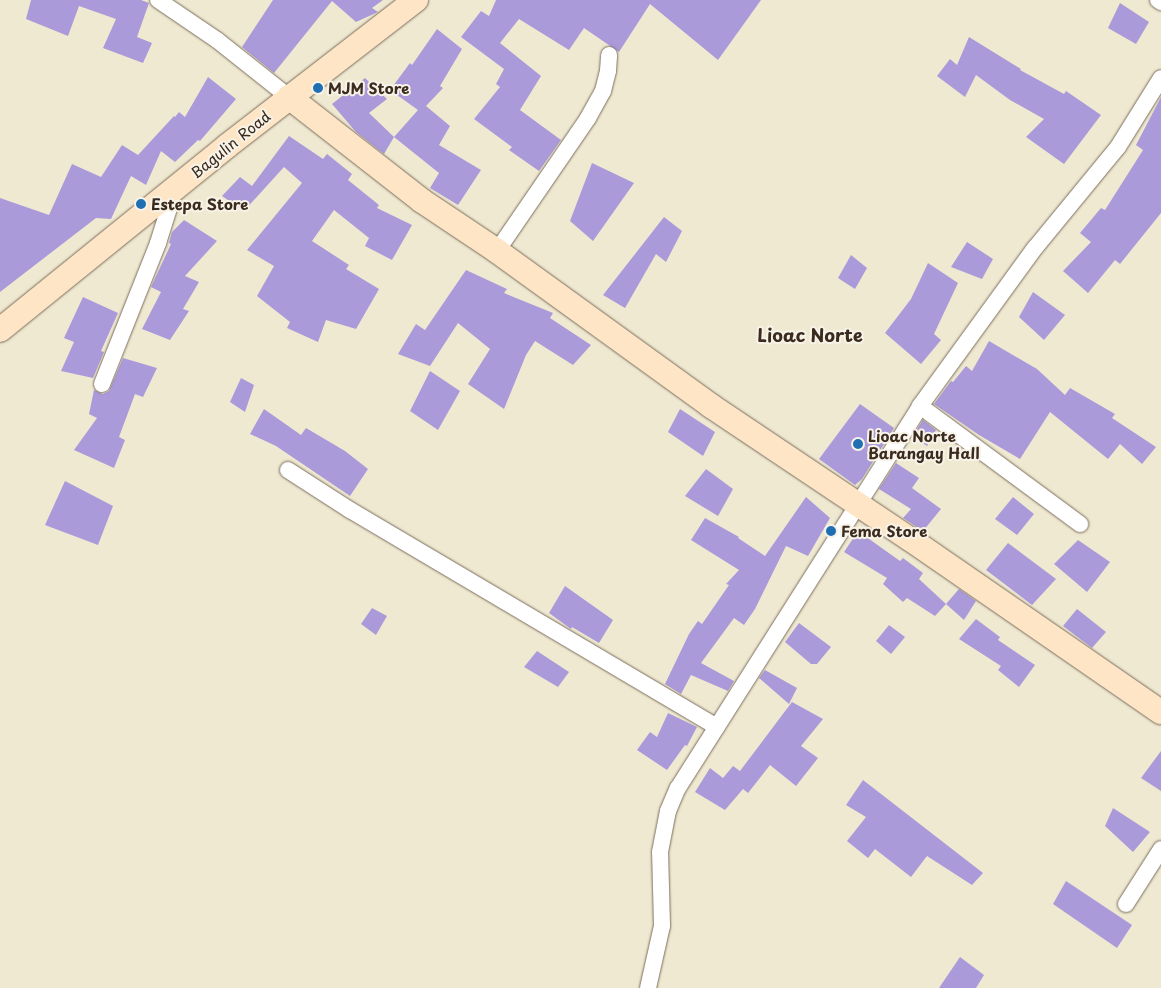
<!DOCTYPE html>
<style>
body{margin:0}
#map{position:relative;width:1161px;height:988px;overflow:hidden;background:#f0e9d1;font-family:"Playpen Sans",sans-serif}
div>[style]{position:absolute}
.building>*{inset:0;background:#aa9ada}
.roads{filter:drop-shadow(0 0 1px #7a6d5d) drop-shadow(0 0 1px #7a6d5d)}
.street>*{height:16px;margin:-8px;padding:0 8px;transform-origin:8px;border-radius:8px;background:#fff}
.secondary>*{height:24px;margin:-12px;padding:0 12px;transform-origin:12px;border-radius:12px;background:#fee5c5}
.dots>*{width:14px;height:14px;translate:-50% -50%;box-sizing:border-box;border:2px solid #f7f3e8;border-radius:50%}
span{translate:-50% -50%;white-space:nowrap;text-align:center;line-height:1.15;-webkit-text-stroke:4px #f7f3e8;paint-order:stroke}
.poi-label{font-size:15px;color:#3b2a1e;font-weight:700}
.left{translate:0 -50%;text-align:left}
.street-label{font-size:15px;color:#3b2a1e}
.quarter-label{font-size:18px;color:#3b2a1e;font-weight:700}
</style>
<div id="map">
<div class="building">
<i style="clip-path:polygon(31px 0,141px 0,149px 3px,137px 37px,152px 43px,143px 63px,103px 48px,116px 19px,79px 6px,68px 36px,26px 19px)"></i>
<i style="clip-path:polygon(273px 0,383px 0,372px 8px,378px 12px,356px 22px,332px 1px,274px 73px,242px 47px)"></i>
<i style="clip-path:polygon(496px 0,761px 0,718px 60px,650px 4px,619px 52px,584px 28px,569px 50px,519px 19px,500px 43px,541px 76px,520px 110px,561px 140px,539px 171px,509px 150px,512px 147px,474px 119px,500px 87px,496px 84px,504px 69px,461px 37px,481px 11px,489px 16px)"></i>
<i style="clip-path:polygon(1120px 3px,1149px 22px,1136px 44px,1108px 28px)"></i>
<i style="clip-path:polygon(437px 29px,462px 49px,440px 86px,443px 88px,426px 106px,450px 126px,439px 145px,481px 170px,458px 205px,430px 188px,439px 173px,394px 137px,418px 110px,390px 90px,410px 63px,412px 65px)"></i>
<i style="clip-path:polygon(969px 37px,1021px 69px,1020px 70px,1064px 94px,1066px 91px,1101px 115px,1064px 164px,1026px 137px,1044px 119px,1010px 100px,976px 75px,965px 97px,937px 76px,950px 59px,957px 65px)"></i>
<i style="clip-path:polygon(208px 77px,236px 99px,200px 141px,198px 140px,175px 162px,161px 151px,146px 185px,131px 176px,111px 219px,96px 218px,0 292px,0 198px,49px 215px,72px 164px,101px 177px,122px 145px,138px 155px,174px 116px,175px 117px,179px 112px,185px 117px)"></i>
<i style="clip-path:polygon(365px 78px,387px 99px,369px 113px,394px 137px,384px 154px,356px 132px,332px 104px)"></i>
<i style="clip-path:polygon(1161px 97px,1161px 213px,1120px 264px,1115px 260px,1088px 293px,1063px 271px,1091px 242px,1080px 233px,1101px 208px,1105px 210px,1143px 150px,1136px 145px)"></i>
<i style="clip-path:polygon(289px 136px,323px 159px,327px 154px,352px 174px,348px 180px,379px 205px,377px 208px,412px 225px,392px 260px,365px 246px,369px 238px,334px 210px,312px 241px,349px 265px,346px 269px,379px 289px,356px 329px,326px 320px,318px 342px,287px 328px,290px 322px,257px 296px,274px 266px,247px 250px,302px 183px,284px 167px,244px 211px,222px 196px,240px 177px,252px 186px)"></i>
<i style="clip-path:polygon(592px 163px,634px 183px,593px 241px,570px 221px)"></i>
<i style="clip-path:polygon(664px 217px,682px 231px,666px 262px,656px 254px,625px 308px,603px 295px)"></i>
<i style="clip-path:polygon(184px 220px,217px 241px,185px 276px,199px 282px,183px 309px,189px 311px,170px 340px,142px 329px,161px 292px,151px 287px,171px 244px,169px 243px,172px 232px)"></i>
<i style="clip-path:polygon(967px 242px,993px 259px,982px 279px,951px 267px)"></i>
<i style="clip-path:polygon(851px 255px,867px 268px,855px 289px,838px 278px)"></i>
<i style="clip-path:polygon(928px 263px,958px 283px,934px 334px,941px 340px,921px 364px,885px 333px,911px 299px)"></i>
<i style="clip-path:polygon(466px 270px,507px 289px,504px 293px,553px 313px,550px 318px,591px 345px,573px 365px,535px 341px,526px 355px,504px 409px,468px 384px,490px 349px,458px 323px,430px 366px,398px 354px,416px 324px,425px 330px)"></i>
<i style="clip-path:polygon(1033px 292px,1065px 315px,1044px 340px,1019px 317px)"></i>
<i style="clip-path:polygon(83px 297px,118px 313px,101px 351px,104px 352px,93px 378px,61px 371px,74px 342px,64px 338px)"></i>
<i style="clip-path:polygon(989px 341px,1037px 369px,1065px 395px,1070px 388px,1115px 414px,1112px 418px,1156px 447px,1142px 464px,1120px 444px,1108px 459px,1050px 412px,1020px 459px,979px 435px,934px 404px,951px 381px,953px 382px,966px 366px,972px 371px)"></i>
<i style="clip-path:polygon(123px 358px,157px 368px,143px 397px,135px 394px,119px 437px,125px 440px,114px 468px,74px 450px,97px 418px,89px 414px,94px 390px,103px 394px,109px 391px)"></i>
<i style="clip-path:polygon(430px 371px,460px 391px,438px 430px,410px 411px)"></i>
<i style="clip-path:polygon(241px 378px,254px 385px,245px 412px,230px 402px)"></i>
<i style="clip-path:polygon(860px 404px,894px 428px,862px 479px,855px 485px,819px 459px)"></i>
<i style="clip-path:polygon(264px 409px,301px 435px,306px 428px,345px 451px,368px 469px,350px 496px,276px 446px,250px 434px)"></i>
<i style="clip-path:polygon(680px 409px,715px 432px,703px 456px,668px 432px)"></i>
<i style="clip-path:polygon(923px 420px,936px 430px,927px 446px,913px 436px)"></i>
<i style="clip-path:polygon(896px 463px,919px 478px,912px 488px,941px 509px,923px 531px,903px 518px,911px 509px,879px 489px)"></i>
<i style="clip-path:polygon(706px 469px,733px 489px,718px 516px,685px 496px)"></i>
<i style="clip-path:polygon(65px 481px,113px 506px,98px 545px,45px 525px)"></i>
<i style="clip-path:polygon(806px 497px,830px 518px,808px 556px,786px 546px,755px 609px,744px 625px,734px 618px,701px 663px,734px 681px,728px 691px,691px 675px,681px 694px,665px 684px,689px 634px,698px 621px,702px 624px,729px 585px,726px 584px,739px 570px,691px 540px,705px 518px,739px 537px,738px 538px,765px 556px)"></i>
<i style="clip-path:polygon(1013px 497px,1034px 514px,1017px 535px,995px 519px)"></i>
<i style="clip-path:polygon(858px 531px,900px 561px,903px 558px,923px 573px,919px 579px,946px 604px,935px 616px,907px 598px,903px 602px,883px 584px,887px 578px,844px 552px)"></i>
<i style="clip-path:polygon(1078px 540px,1110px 562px,1087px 592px,1054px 564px)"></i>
<i style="clip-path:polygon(1008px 543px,1056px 579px,1032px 605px,986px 570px)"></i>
<i style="clip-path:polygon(565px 586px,613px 620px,599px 643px,572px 627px,571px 629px,549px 613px)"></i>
<i style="clip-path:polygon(959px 589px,976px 601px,964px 620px,946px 604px)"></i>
<i style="clip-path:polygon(372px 608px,387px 616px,376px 635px,361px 624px)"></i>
<i style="clip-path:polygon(1077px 609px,1106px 632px,1092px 648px,1063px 626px)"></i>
<i style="clip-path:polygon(976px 619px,1000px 637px,998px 640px,1035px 665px,1019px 687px,998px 670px,1001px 666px,959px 639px)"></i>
<i style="clip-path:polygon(799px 623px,831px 647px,817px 664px,811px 664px,785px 642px)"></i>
<i style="clip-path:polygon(889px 625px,905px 637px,891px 654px,876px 641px)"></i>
<i style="clip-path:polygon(537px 651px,569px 672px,558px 687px,524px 667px)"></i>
<i style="clip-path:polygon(765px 670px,797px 688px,789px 704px,759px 678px)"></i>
<i style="clip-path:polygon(792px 702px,823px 719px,801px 746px,818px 758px,796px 786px,770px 765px,748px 793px,743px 789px,725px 810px,695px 792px,710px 768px,723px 778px,733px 766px,740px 771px)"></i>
<i style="clip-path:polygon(668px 713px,697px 727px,687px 746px,685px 745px,667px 770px,637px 750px,650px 732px,657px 737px)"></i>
<i style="clip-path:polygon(1161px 751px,1161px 791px,1141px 778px)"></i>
<i style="clip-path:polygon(863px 780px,983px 873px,972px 885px,927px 856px,911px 877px,875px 849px,868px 858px,847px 841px,866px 817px,846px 805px)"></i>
<i style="clip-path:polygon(1113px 808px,1150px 832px,1133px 852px,1105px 826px)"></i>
<i style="clip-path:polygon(1066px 881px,1132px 925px,1117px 948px,1053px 904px)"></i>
<i style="clip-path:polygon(960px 957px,984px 975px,976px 988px,939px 988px)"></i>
</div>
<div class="roads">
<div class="street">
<i style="left:158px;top:0;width:71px;rotate:34.1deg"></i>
<i style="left:217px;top:40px;width:92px;rotate:38.4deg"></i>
<i style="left:1158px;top:0;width:4px;rotate:34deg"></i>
<i style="left:497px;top:251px;width:161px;rotate:-55.6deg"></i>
<i style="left:588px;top:118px;width:31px;rotate:-61deg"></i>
<i style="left:603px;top:91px;width:21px;rotate:-76deg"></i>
<i style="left:608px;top:71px;width:16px;rotate:-86deg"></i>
<i style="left:102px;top:384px;width:152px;rotate:-68.3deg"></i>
<i style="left:158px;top:243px;width:57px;rotate:-72.5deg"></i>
<i style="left:920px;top:406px;width:199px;rotate:36.4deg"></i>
<i style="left:288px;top:470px;width:74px;rotate:32.8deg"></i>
<i style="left:350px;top:510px;width:426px;rotate:30.6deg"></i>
<i style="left:1126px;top:904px;width:65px;rotate:-57.5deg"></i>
<i style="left:648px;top:988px;width:64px;rotate:-77.3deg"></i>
<i style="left:662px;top:926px;width:74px;rotate:-91.5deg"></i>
<i style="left:660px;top:852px;width:42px;rotate:-79deg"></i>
<i style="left:668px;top:811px;width:25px;rotate:-67deg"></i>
<i style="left:678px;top:788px;width:452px;rotate:-57.6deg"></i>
<i style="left:920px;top:406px;width:195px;rotate:-54deg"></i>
<i style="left:1035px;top:248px;width:131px;rotate:-50.6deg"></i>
<i style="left:1118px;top:147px;width:81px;rotate:-58.1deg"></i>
</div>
<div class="secondary">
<i style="left:289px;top:97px;width:169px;rotate:38deg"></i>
<i style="left:422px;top:201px;width:90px;rotate:33.7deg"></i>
<i style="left:497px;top:251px;width:264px;rotate:35.9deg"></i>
<i style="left:711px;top:406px;width:239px;rotate:33.8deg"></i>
<i style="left:910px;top:539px;width:305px;rotate:34.6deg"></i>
<i style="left:0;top:330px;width:292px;rotate:-39deg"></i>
<i style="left:227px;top:146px;width:239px;rotate:-37.7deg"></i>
</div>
</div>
<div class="dots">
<i style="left:318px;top:88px;background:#1f6fb2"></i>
<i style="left:141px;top:204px;background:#1f6fb2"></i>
<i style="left:858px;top:444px;background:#1f6fb2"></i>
<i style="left:831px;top:531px;background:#1f6fb2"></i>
</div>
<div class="poi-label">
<span class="left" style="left:328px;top:88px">MJM Store</span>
<span class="left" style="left:151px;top:204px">Estepa Store</span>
<span class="left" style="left:868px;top:444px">Lioac Norte<br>Barangay Hall</span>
<span class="left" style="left:841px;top:531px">Fema Store</span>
</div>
<div class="street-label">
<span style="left:230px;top:144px;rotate:-39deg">Bagulin Road</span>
</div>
<div class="quarter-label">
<span style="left:810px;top:335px">Lioac Norte</span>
</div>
</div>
